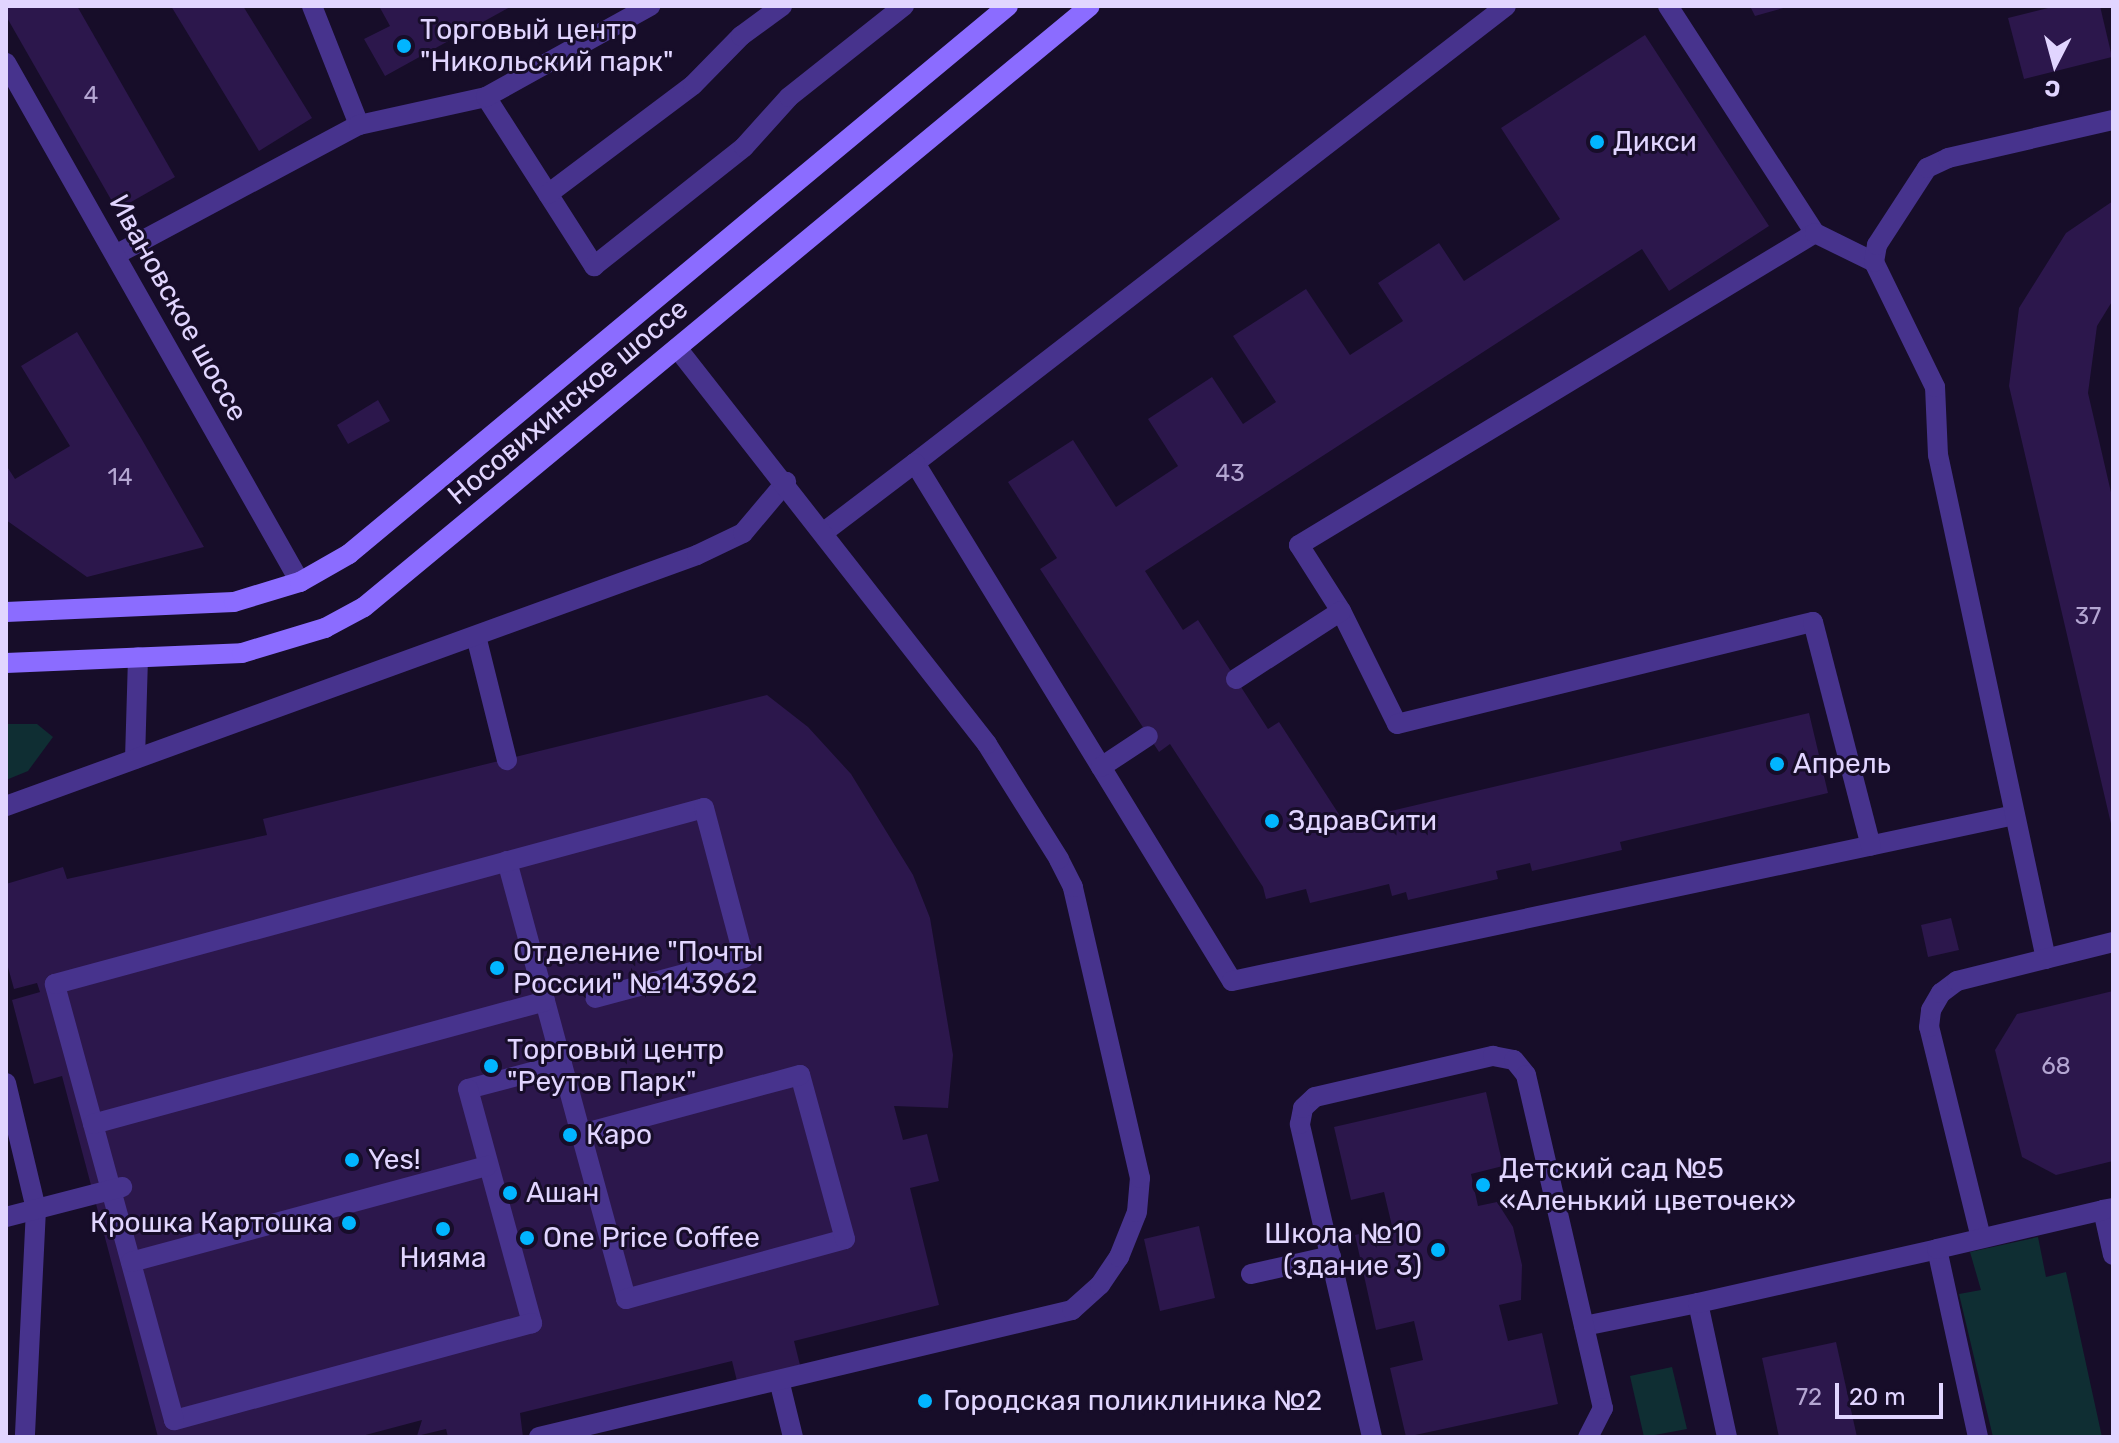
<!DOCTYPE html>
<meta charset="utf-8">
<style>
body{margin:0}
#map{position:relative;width:2119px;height:1443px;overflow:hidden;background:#170d29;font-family:Rubik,sans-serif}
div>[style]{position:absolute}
.green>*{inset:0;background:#0f2e33}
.building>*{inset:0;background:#2c174c}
.lane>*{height:20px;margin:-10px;padding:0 10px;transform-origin:10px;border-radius:10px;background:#47338d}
.street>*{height:20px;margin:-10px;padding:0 10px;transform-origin:10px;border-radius:10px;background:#47338d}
.secondary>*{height:20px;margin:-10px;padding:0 10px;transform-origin:10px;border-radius:10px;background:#8b6cff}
.dots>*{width:22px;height:22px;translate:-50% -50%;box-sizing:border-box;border:4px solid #170d29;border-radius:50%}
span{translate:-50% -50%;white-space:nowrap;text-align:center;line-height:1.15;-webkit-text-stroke:6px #170d29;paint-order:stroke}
.number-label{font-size:24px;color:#b4a6d2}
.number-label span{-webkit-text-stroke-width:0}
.poi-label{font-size:28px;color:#e1d5ff}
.left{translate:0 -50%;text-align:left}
.right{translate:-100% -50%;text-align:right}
.street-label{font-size:28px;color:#e1d5ff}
.frame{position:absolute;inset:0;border:8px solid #e1d5ff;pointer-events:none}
.north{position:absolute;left:2015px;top:24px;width:80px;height:80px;-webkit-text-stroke:6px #170d29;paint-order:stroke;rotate:186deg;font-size:22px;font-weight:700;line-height:32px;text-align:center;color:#e1d5ff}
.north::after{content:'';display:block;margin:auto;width:28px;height:36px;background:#e1d5ff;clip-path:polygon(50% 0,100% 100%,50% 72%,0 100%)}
.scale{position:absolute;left:1835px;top:1383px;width:108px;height:36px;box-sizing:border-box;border:4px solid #e1d5ff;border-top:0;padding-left:10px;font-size:24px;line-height:28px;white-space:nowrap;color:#e1d5ff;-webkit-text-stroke:6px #170d29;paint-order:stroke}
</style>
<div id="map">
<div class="green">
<i style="clip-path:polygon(6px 724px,37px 724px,53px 737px,28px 771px,6px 780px)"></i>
<i style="clip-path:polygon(2038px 1237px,2046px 1277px,2066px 1272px,2102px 1437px,1993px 1437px,1959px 1294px,1981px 1290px,1970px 1252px)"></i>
<i style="clip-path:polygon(1672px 1367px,1687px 1429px,1644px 1437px,1630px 1376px)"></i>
</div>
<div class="building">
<i style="clip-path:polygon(6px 6px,77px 6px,175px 177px,117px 210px,6px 16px)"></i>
<i style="clip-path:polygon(171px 6px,243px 6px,312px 118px,259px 151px)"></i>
<i style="clip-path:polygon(379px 6px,512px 6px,385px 76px,364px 39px,390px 26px)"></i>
<i style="clip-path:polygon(1750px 6px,1787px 6px,1787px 7px,1755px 16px)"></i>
<i style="clip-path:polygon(2056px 6px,2100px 6px,2112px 57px,2024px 79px,2008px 18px)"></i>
<i style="clip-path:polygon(1645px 35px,1769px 226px,1669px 291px,1642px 249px,1145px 571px,1183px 630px,1198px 620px,1268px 729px,1279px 722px,1344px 822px,1809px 713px,1828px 793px,1620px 842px,1622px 850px,1532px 871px,1530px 863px,1496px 871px,1498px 879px,1408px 900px,1406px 892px,1392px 896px,1389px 884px,1310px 903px,1306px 889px,1266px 899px,1263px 887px,1170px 744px,1159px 752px,1040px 569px,1057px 558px,1008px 482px,1073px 440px,1116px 507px,1178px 466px,1148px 419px,1212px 377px,1243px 424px,1276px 402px,1233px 336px,1306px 289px,1350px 355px,1403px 321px,1378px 283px,1439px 243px,1464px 281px,1560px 219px,1501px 128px)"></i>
<i style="clip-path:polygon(2113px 201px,2113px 300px,2097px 326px,2088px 393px,2113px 501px,2112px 828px,2009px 386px,2019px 308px,2066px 233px)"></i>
<i style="clip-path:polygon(77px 332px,141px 438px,204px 547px,87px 577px,6px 520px,6px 465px,15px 479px,70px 446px,21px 366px)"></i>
<i style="clip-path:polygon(378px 400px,390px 421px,348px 444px,337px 425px)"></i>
<i style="clip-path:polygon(767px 695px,808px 727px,851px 774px,913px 875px,930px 918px,953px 1055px,948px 1108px,894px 1106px,903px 1140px,927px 1134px,939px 1181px,910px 1188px,939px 1305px,794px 1341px,800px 1365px,737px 1381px,732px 1361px,520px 1413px,523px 1437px,448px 1437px,446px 1429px,417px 1436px,422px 1420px,358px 1437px,158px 1437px,62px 1076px,34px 1084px,12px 1000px,40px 992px,37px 983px,14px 989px,6px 960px,6px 884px,63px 867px,67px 879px,267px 835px,263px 819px)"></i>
<i style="clip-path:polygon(1951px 918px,1959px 950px,1928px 957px,1921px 925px)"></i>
<i style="clip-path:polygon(2113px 991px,2113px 1161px,2056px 1175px,2022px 1157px,1995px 1050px,2017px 1014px)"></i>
<i style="clip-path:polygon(1486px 1092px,1503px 1166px,1471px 1174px,1478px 1206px,1497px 1202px,1513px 1227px,1522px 1265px,1521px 1300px,1499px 1305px,1508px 1341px,1542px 1333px,1558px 1404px,1406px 1437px,1390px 1368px,1423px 1360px,1414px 1321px,1376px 1330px,1355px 1235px,1392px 1226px,1384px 1192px,1351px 1200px,1334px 1127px)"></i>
<i style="clip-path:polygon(1199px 1226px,1215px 1298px,1160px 1311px,1144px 1239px)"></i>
<i style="clip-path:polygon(1836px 1342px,1857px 1437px,1779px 1437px,1762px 1358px)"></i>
</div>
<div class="lane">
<i style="left:312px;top:6px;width:128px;rotate:68.4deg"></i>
<i style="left:1506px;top:6px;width:747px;rotate:142.29deg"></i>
<i style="left:915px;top:463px;width:607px;rotate:58.53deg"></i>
<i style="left:1232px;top:981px;width:800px;rotate:-11.97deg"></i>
<i style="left:1668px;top:6px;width:270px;rotate:57.1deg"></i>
<i style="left:1815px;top:233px;width:603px;rotate:148.84deg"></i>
<i style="left:1299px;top:545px;width:78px;rotate:57.5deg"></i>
<i style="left:1341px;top:611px;width:126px;rotate:63.6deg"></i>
<i style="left:1397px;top:724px;width:428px;rotate:-13.8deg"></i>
<i style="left:1813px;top:622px;width:231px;rotate:75.5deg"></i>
<i style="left:486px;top:97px;width:201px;rotate:57.4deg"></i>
<i style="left:594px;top:266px;width:191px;rotate:-38.4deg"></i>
<i style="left:744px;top:147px;width:67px;rotate:-48deg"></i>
<i style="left:789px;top:97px;width:147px;rotate:-38.4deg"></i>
<i style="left:548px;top:194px;width:181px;rotate:-36.9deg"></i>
<i style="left:693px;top:85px;width:69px;rotate:-45.6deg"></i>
<i style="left:741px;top:36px;width:51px;rotate:-36.2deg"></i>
<i style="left:1815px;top:233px;width:66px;rotate:26.2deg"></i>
<i style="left:117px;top:254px;width:274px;rotate:-28.1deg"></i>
<i style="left:359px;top:125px;width:130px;rotate:-12.4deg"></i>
<i style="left:486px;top:97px;width:188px;rotate:-29deg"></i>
<i style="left:824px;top:532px;width:114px;rotate:-37.2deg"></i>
<i style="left:476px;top:636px;width:128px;rotate:76deg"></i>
<i style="left:1236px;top:679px;width:125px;rotate:-32.9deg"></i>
<i style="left:135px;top:759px;width:102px;rotate:-88.3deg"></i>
<i style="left:1101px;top:767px;width:56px;rotate:-33.4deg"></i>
<i style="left:6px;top:806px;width:735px;rotate:-19.96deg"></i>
<i style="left:697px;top:555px;width:51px;rotate:-25.6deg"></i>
<i style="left:743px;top:533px;width:67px;rotate:-49.9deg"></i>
<i style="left:507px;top:861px;width:145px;rotate:74.8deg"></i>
<i style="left:545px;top:1001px;width:138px;rotate:74.9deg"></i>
<i style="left:581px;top:1134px;width:171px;rotate:74.7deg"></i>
<i style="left:626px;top:1299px;width:227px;rotate:-15.3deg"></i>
<i style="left:845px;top:1239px;width:170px;rotate:-105.3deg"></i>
<i style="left:800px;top:1075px;width:227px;rotate:164.9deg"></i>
<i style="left:2046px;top:959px;width:515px;rotate:-102.09deg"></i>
<i style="left:1938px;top:455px;width:68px;rotate:-92.5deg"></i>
<i style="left:1935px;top:387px;width:139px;rotate:-116deg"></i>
<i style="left:1874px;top:262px;width:17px;rotate:-80deg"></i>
<i style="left:1877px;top:245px;width:92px;rotate:-57deg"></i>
<i style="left:1927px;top:168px;width:23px;rotate:-25deg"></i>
<i style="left:1948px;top:158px;width:169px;rotate:-13deg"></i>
<i style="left:562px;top:1064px;width:97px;rotate:165.1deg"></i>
<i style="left:468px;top:1089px;width:243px;rotate:74.7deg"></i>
<i style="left:532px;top:1323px;width:371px;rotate:164.8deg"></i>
<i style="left:174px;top:1420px;width:452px;rotate:-105.3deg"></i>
<i style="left:55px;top:984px;width:672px;rotate:-15.17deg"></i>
<i style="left:704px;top:808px;width:155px;rotate:75.1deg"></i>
<i style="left:744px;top:958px;width:154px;rotate:165deg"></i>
<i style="left:6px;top:1083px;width:130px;rotate:76.6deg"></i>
<i style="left:36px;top:1209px;width:228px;rotate:92.8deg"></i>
<i style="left:93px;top:1124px;width:468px;rotate:-15.2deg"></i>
<i style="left:2113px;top:1208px;width:10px;rotate:169deg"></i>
<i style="left:2103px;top:1210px;width:46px;rotate:77.5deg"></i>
<i style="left:6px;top:1217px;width:120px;rotate:-14.5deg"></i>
<i style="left:1981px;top:1238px;width:217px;rotate:-103.8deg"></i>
<i style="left:1929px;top:1027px;width:17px;rotate:-83deg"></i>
<i style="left:1931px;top:1010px;width:20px;rotate:-60deg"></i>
<i style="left:1941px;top:993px;width:20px;rotate:-37deg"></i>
<i style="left:1957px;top:981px;width:161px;rotate:-14deg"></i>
<i style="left:131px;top:1262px;width:369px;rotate:-15.1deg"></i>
<i style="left:1251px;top:1274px;width:82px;rotate:-12.7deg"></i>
<i style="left:1584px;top:1326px;width:116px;rotate:-11.4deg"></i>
<i style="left:779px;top:1380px;width:59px;rotate:76.2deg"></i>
<i style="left:539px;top:1437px;width:548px;rotate:-13.4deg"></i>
<i style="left:1072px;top:1310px;width:38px;rotate:-42deg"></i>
<i style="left:1100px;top:1285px;width:34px;rotate:-56deg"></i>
<i style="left:1119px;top:1257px;width:48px;rotate:-68.2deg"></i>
<i style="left:1137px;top:1212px;width:34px;rotate:-85deg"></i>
<i style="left:1140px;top:1178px;width:299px;rotate:-103deg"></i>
<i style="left:1073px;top:887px;width:31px;rotate:-117deg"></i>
<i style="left:1059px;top:859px;width:136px;rotate:-122.1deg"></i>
<i style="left:987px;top:744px;width:503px;rotate:-128.05deg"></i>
<i style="left:1372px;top:1437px;width:321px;rotate:-103deg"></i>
<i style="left:1300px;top:1124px;width:16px;rotate:-79deg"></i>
<i style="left:1303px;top:1108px;width:16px;rotate:-43deg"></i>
<i style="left:1315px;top:1097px;width:183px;rotate:-13deg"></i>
<i style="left:1493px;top:1056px;width:21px;rotate:11deg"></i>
<i style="left:1514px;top:1060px;width:19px;rotate:51deg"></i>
<i style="left:1526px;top:1075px;width:342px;rotate:77deg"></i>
<i style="left:1603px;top:1408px;width:33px;rotate:117deg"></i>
<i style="left:1727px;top:1437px;width:137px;rotate:-102.2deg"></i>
<i style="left:1698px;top:1303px;width:245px;rotate:-12.7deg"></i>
<i style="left:1978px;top:1437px;width:192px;rotate:-102.3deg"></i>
<i style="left:1937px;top:1249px;width:171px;rotate:-13.2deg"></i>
</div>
<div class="street">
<i style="left:6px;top:63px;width:596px;rotate:60.47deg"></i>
</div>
<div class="secondary">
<i style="left:6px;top:612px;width:228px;rotate:-2.5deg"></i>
<i style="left:234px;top:602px;width:69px;rotate:-16.9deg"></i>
<i style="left:300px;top:582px;width:56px;rotate:-29.7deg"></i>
<i style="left:349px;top:554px;width:857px;rotate:-39.75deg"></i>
<i style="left:6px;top:663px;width:236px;rotate:-2.4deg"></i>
<i style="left:242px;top:653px;width:87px;rotate:-16.8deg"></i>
<i style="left:325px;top:628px;width:44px;rotate:-28.3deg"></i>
<i style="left:364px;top:607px;width:942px;rotate:-39.62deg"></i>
</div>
<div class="dots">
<i style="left:404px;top:46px;background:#01b5ff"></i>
<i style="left:1597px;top:142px;background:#01b5ff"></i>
<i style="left:1777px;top:764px;background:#01b5ff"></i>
<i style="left:1272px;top:821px;background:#01b5ff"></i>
<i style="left:497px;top:968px;background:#01b5ff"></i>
<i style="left:491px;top:1066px;background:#01b5ff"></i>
<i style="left:570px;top:1135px;background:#01b5ff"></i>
<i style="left:352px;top:1160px;background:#01b5ff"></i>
<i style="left:1483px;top:1185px;background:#01b5ff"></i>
<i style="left:510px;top:1193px;background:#01b5ff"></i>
<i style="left:349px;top:1223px;background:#01b5ff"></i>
<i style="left:443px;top:1229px;background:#01b5ff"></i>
<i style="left:527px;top:1238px;background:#01b5ff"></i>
<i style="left:1438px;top:1250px;background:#01b5ff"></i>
<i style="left:925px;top:1401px;background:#01b5ff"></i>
</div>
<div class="number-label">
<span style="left:91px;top:96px">4</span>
<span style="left:1230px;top:474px">43</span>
<span style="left:120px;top:478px">14</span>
<span style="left:2088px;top:617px">37</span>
<span style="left:2056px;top:1067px">68</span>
<span style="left:1809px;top:1398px">72</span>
</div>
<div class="poi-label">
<span class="left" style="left:420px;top:46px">Торговый центр<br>"Никольский парк"</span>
<span class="left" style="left:1613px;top:142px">Дикси</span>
<span class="left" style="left:1793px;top:764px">Апрель</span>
<span class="left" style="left:1288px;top:821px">ЗдравСити</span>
<span class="left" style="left:513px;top:968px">Отделение "Почты<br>России" №143962</span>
<span class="left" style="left:507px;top:1066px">Торговый центр<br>"Реутов Парк"</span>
<span class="left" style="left:586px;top:1135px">Каро</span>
<span class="left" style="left:368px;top:1160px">Yes!</span>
<span class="left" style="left:1499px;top:1185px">Детский сад №5<br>«Аленький цветочек»</span>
<span class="left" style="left:526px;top:1193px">Ашан</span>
<span class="right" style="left:333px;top:1223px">Крошка Картошка</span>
<span class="right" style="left:1422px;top:1250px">Школа №10<br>(здание 3)</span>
<span class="left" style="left:543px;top:1238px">One Price Coffee</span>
<span style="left:443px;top:1258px">Нияма</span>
<span class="left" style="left:943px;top:1401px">Городская поликлиника №2</span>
</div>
<div class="street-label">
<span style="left:178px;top:308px;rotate:61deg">Ивановское шоссе</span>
<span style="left:568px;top:402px;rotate:-40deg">Носовихинское шоссе</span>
</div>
<div class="frame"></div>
<div class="north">С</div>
<div class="scale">20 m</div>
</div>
